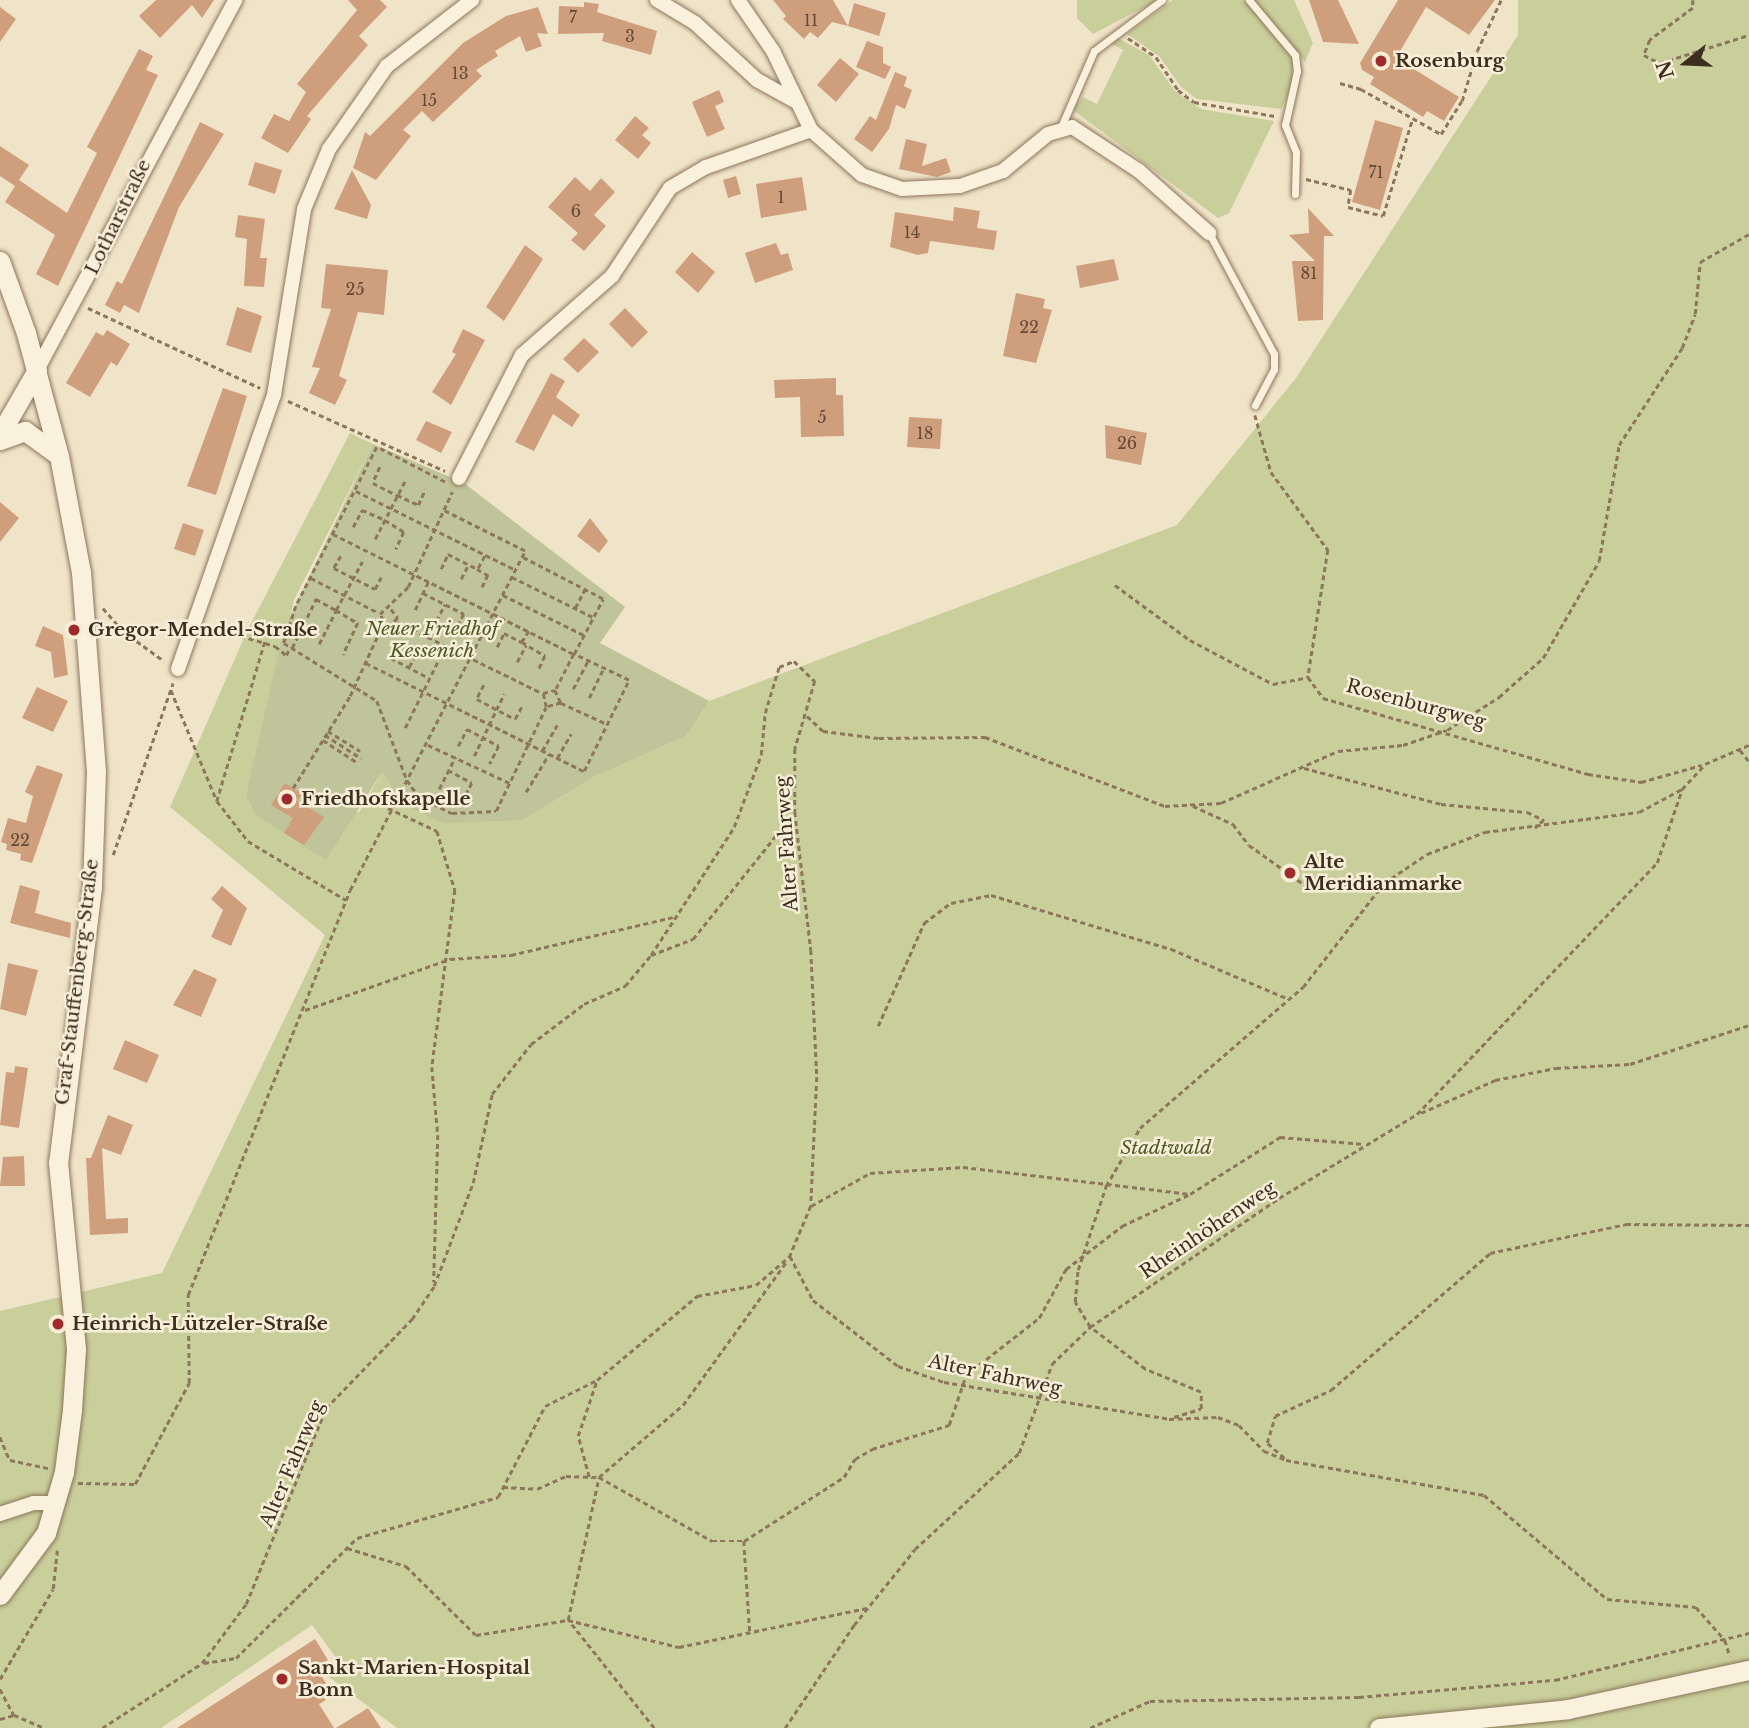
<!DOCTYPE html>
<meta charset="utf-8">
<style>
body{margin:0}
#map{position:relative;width:1749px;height:1728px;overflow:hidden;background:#f0e4c8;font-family:"Libre Baskerville",serif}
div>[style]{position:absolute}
.green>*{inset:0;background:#c9cf9b}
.cemetery>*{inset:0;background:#bfc49a}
.building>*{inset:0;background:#cf9f7d}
.path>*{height:2.5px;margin-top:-1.25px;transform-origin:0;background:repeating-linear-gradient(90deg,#8d765c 0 5px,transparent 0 8.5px)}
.roads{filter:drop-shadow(0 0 2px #8d765c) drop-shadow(0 0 2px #8d765c)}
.lane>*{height:7px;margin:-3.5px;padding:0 3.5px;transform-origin:3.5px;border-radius:3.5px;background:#faf1dc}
.street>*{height:14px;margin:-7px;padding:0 7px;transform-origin:7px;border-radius:7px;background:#faf1dc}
.secondary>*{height:19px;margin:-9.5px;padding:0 9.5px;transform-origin:9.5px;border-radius:9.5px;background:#faf1dc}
.dots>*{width:19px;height:19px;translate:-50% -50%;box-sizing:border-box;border:4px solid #f7eed8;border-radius:50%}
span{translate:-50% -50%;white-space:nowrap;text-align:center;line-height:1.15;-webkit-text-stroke:5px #f7eed8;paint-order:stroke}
.number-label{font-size:16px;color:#624a37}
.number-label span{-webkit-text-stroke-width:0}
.poi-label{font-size:19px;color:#3d2e20;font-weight:700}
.left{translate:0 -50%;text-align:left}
.street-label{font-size:19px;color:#3d2e20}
.park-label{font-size:19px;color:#4d5a26;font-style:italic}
.north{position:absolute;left:1651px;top:28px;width:70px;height:70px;-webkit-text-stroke:5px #f7eed8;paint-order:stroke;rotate:252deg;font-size:19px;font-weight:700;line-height:28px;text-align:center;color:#3d2e20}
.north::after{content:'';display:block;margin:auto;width:24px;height:32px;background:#3d2e20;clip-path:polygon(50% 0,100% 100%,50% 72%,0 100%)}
</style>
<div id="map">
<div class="green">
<i style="clip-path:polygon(1077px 0,1158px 0,1093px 34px,1077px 18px)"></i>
<i style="clip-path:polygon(1173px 0,1244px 0,1293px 59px,1291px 89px,1281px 109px,1197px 99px,1181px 87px,1160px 57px,1127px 34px)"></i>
<i style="clip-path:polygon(1253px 0,1294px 0,1313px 43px,1305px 62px)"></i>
<i style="clip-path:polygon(1518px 0,1749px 0,1749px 1728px,397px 1728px,325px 1674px,340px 1663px,312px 1625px,161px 1728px,0 1728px,0 1311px,162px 1273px,325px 935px,170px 807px,247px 631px,350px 433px,373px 444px,294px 600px,246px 795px,359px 812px,382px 772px,403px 805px,523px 820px,594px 777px,686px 736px,709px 701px,1177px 525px,1296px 378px,1518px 35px)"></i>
<i style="clip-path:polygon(1116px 37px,1149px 55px,1175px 91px,1201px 109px,1274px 121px,1229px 213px,1218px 218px,1073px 110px,1083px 97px,1097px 104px,1123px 50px,1110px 43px)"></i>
</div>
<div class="cemetery">
<i style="clip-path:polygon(373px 444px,464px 483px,625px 607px,600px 643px,709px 701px,686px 736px,594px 777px,523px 820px,444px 823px,403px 805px,382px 772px,326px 860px,255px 814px,246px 795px,284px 629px)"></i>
</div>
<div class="building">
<i style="clip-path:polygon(156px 0,214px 0,202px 18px,192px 5px,160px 38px,139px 16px)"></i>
<i style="clip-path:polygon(348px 0,380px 0,387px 7px,359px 36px,368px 45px,307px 116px,311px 119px,288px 153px,261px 138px,274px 114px,289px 121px,306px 92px,297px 84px,357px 10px)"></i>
<i style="clip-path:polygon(773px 0,833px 0,848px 26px,832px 22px,818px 38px,810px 32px,804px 39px,783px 19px,786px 16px)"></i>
<i style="clip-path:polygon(1309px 0,1338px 0,1359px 44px,1323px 42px)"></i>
<i style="clip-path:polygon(1398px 0,1495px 0,1469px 35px,1426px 7px,1396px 58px,1459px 97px,1444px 121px,1427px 111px,1423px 117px,1370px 84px,1374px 77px,1362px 70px,1360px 63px)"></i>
<i style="clip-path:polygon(584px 2px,599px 4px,597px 12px,657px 31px,651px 55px,602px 41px,604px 33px,558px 34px,559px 6px,584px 7px)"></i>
<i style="clip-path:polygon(854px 3px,886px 13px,879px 36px,848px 26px)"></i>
<i style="clip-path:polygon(0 7px,16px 19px,0 42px)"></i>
<i style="clip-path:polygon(538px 7px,548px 34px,537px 33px,542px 46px,526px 52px,520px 36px,495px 51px,498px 56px,476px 70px,482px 76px,433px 122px,422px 111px,403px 130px,411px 136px,376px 180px,353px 168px,365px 132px,370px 136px,463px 43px,506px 16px)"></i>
<i style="clip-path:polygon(867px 41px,883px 47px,883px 63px,891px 67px,885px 79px,856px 67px)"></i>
<i style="clip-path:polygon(139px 49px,153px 56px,146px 70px,158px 75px,58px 286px,36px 274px,55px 235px,5px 202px,15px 186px,0 176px,0 146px,29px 165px,19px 180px,67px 213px,97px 153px,87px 147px)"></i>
<i style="clip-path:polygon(840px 58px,859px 74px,836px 102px,817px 85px)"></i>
<i style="clip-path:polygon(895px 72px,907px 77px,904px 86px,912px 90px,905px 109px,896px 105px,889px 129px,872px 152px,854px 139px,870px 116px,876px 120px)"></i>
<i style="clip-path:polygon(719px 90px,724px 102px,715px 106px,725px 129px,707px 137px,692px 102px)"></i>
<i style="clip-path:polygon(635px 116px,649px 128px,642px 135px,651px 143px,638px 159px,615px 140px)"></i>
<i style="clip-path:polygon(1375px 120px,1403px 128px,1380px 210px,1352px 202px)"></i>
<i style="clip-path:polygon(200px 122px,224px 134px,179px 207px,139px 313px,124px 305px,120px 313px,105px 305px,117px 281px,122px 284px)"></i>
<i style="clip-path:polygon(906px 139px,927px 144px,922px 166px,946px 158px,951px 172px,937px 177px,899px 169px)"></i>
<i style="clip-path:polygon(255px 162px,282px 170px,275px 194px,248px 185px)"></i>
<i style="clip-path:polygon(352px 170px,371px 205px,367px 219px,334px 209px)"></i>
<i style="clip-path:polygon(736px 176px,741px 194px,728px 198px,723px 180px)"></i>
<i style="clip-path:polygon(575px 177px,590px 191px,601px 178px,615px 192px,594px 215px,606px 226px,584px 251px,571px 240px,578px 233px,548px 207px)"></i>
<i style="clip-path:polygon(802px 177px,807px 210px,761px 218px,756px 184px)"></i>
<i style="clip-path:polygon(954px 207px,980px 211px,977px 228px,997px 231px,994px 250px,930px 241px,928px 253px,918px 255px,890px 247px,895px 212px,953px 221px)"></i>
<i style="clip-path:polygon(1308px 208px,1334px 236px,1324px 236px,1323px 320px,1298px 321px,1292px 261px,1315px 261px,1289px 235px,1309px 233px)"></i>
<i style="clip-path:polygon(238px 215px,265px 219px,260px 258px,267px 258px,264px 287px,244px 286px,247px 239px,235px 237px)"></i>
<i style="clip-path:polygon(776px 243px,781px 255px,788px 253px,793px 270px,755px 283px,745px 253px)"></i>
<i style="clip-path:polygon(525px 245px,543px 259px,504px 321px,486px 307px)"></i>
<i style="clip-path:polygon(692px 252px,715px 272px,698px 293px,675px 272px)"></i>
<i style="clip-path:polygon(1114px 259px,1119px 280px,1080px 288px,1076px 266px)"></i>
<i style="clip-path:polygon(326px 264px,388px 270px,384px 315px,358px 312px,339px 376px,347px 380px,335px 405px,309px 393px,320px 368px,312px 367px,331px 309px,321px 308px)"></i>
<i style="clip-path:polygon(1016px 293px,1045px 299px,1043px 308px,1052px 310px,1036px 363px,1003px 356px)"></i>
<i style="clip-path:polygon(237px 307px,262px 316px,251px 353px,226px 345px)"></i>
<i style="clip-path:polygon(625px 308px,648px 332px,632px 348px,609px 324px)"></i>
<i style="clip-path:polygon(463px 329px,485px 340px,451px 405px,432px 392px,456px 354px,452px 352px)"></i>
<i style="clip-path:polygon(107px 330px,130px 344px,117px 366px,111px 362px,90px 397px,66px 383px,96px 332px,103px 336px)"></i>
<i style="clip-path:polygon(584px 338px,599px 352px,578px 373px,563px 359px)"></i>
<i style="clip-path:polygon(551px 373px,565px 381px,556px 397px,580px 415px,572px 427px,553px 414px,534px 451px,515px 442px)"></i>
<i style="clip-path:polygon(836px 378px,836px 395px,843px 395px,844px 436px,801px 437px,800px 397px,775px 398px,774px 380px)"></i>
<i style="clip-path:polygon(223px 388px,247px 396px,216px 495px,187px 486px)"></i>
<i style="clip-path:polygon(909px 417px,942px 419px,940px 449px,907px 447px)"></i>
<i style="clip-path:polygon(426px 421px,452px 432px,441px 453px,416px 440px)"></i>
<i style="clip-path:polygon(1105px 425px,1147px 433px,1141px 465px,1106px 458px)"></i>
<i style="clip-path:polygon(0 502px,19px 518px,0 542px)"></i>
<i style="clip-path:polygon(590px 518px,608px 541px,599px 553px,577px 536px)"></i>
<i style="clip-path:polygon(183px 523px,204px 530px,195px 556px,174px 549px)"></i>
<i style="clip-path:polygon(43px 626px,63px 635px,68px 675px,54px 678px,51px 652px,35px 646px)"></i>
<i style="clip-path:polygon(37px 687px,68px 701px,53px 732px,22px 718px)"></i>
<i style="clip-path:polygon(37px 765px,63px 774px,32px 863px,20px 860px,21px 854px,6px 850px,7px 844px,1px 842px,8px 818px,26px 823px,33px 796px,25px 792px)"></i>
<i style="clip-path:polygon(285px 783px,302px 794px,297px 801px,324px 817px,304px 845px,284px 833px,293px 818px,271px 805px)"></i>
<i style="clip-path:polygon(20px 885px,40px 891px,35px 913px,71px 923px,70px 938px,10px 923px)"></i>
<i style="clip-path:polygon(222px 886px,247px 908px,231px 946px,211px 937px,223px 910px,211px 899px)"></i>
<i style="clip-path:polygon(8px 963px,38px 970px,26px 1016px,0 1009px)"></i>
<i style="clip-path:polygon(194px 969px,217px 979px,201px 1017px,173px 1005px)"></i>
<i style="clip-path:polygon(125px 1040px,159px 1055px,147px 1083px,113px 1069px)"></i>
<i style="clip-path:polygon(15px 1066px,28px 1068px,19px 1128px,0 1125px,6px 1072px,14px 1073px)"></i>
<i style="clip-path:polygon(108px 1115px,133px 1125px,121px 1155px,102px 1148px,106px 1219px,128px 1218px,128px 1233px,90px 1235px,86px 1158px,91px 1158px)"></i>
<i style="clip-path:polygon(24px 1156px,25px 1186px,0 1186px,3px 1157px)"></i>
<i style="clip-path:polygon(315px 1639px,328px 1660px,316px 1668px,326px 1683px,318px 1688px,326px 1700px,319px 1704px,334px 1728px,177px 1728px)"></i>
<i style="clip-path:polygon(368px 1708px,381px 1728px,336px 1728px)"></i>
</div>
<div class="path">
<i style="left:1693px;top:0;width:8px;rotate:90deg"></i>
<i style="left:1693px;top:8px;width:54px;rotate:143.3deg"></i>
<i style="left:1650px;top:40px;width:16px;rotate:112deg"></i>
<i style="left:1644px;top:55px;width:18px;rotate:27deg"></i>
<i style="left:1660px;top:63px;width:93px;rotate:-17.5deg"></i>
<i style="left:1128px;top:38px;width:34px;rotate:34deg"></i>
<i style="left:1156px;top:57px;width:40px;rotate:56deg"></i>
<i style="left:1178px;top:90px;width:20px;rotate:37deg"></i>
<i style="left:1194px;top:102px;width:82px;rotate:9.8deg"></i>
<i style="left:1340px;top:83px;width:22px;rotate:16deg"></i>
<i style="left:1361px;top:89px;width:92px;rotate:29.4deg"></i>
<i style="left:1441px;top:134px;width:39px;rotate:-58deg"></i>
<i style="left:1462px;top:101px;width:52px;rotate:-73.3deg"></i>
<i style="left:1477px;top:51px;width:56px;rotate:-64.8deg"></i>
<i style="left:1306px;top:179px;width:46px;rotate:13.7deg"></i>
<i style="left:1351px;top:190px;width:17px;rotate:100deg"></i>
<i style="left:1348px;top:207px;width:36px;rotate:14deg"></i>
<i style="left:1383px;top:216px;width:100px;rotate:-73.2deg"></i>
<i style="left:88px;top:308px;width:190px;rotate:24.9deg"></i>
<i style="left:288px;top:401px;width:172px;rotate:24deg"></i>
<i style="left:1255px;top:415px;width:59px;rotate:74.3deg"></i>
<i style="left:1271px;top:472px;width:97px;rotate:53.8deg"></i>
<i style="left:1328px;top:550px;width:129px;rotate:98.9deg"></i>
<i style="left:1308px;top:677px;width:26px;rotate:54deg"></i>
<i style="left:1323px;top:698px;width:276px;rotate:16deg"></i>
<i style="left:1588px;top:774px;width:54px;rotate:8.6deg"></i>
<i style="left:1641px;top:782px;width:63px;rotate:-15.6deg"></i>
<i style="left:380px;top:467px;width:17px;rotate:114deg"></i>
<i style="left:373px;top:483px;width:27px;rotate:27deg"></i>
<i style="left:397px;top:495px;width:23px;rotate:25deg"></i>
<i style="left:418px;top:505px;width:17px;rotate:-65deg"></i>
<i style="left:445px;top:482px;width:76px;rotate:-152.8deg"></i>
<i style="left:377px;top:447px;width:178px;rotate:117deg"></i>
<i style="left:296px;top:606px;width:39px;rotate:108deg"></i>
<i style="left:284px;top:643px;width:110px;rotate:31.9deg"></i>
<i style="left:377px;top:701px;width:85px;rotate:69.2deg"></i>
<i style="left:407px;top:780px;width:19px;rotate:55deg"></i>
<i style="left:418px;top:796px;width:38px;rotate:27deg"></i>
<i style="left:452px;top:813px;width:44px;rotate:-2.6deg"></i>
<i style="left:496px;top:811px;width:115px;rotate:-64.3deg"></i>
<i style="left:546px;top:707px;width:14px;rotate:-102deg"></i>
<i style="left:543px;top:693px;width:12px;rotate:-14deg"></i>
<i style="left:555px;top:690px;width:14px;rotate:65deg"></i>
<i style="left:561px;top:703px;width:16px;rotate:165deg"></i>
<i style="left:356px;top:491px;width:178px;rotate:26.3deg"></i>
<i style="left:353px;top:527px;width:19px;rotate:-62deg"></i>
<i style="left:362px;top:510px;width:25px;rotate:23deg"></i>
<i style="left:385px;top:520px;width:22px;rotate:32deg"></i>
<i style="left:404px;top:532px;width:19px;rotate:115deg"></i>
<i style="left:333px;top:534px;width:269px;rotate:26.5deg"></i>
<i style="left:574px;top:654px;width:39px;rotate:117deg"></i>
<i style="left:375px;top:539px;width:65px;rotate:-62.7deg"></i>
<i style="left:341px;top:556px;width:14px;rotate:120deg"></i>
<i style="left:334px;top:568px;width:46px;rotate:27.1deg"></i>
<i style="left:375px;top:589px;width:13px;rotate:-63deg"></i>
<i style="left:478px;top:568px;width:15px;rotate:-62deg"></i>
<i style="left:441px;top:569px;width:17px;rotate:-65deg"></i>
<i style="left:448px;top:554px;width:33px;rotate:27deg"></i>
<i style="left:477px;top:569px;width:13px;rotate:29deg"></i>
<i style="left:488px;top:575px;width:17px;rotate:115deg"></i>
<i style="left:512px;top:577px;width:90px;rotate:26.3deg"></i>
<i style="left:311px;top:578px;width:76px;rotate:27.2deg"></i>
<i style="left:461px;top:579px;width:16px;rotate:-63deg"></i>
<i style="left:1115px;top:585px;width:93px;rotate:36.3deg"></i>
<i style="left:1190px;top:640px;width:94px;rotate:27.9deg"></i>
<i style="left:1273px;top:684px;width:36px;rotate:-11deg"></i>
<i style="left:423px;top:593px;width:46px;rotate:27.1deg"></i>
<i style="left:464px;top:614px;width:18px;rotate:117deg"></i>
<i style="left:503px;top:595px;width:90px;rotate:26.3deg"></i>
<i style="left:103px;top:608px;width:30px;rotate:49deg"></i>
<i style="left:123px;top:631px;width:51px;rotate:36.2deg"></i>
<i style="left:575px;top:608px;width:21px;rotate:-62deg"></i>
<i style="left:391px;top:609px;width:11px;rotate:52deg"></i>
<i style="left:398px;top:618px;width:15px;rotate:138deg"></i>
<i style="left:387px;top:628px;width:16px;rotate:-117deg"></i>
<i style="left:380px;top:614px;width:39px;rotate:-44deg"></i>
<i style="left:408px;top:587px;width:105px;rotate:-65.1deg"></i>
<i style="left:415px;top:610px;width:31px;rotate:-65deg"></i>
<i style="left:436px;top:621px;width:19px;rotate:-62deg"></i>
<i style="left:397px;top:622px;width:161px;rotate:26.1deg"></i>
<i style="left:208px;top:626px;width:70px;rotate:16.6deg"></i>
<i style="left:275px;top:646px;width:14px;rotate:39deg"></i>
<i style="left:286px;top:655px;width:9px;rotate:-58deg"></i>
<i style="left:529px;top:631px;width:13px;rotate:122deg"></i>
<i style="left:522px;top:642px;width:27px;rotate:31deg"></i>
<i style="left:545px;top:656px;width:17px;rotate:115deg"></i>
<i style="left:265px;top:642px;width:166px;rotate:106.8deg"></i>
<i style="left:217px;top:801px;width:51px;rotate:52.2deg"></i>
<i style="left:248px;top:841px;width:114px;rotate:31deg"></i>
<i style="left:319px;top:644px;width:38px;rotate:-63deg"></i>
<i style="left:336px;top:610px;width:26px;rotate:31deg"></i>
<i style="left:358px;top:623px;width:35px;rotate:115deg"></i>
<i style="left:497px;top:647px;width:16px;rotate:-63deg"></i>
<i style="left:504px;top:633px;width:20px;rotate:27deg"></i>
<i style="left:292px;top:648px;width:55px;rotate:-63.9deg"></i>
<i style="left:316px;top:599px;width:23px;rotate:29deg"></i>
<i style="left:336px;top:610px;width:55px;rotate:-61.6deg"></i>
<i style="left:395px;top:648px;width:11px;rotate:112deg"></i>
<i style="left:391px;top:658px;width:43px;rotate:27.8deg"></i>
<i style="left:517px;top:662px;width:19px;rotate:-62deg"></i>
<i style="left:366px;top:663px;width:243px;rotate:26.4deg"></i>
<i style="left:584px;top:771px;width:102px;rotate:-63.7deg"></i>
<i style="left:629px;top:680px;width:61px;rotate:-154.7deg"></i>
<i style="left:574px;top:654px;width:62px;rotate:-62.2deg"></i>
<i style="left:603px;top:599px;width:91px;rotate:-152.6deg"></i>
<i style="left:409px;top:667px;width:18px;rotate:-61deg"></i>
<i style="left:484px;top:685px;width:16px;rotate:117deg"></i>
<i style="left:477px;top:699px;width:43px;rotate:27.8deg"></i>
<i style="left:515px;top:719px;width:15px;rotate:-62deg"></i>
<i style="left:573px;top:689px;width:32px;rotate:-62deg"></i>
<i style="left:171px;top:690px;width:120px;rotate:67.5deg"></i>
<i style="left:589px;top:698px;width:32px;rotate:-64deg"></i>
<i style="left:561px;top:703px;width:51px;rotate:24.5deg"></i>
<i style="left:807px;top:716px;width:22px;rotate:43deg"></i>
<i style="left:823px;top:731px;width:56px;rotate:7.1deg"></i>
<i style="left:879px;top:738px;width:106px;rotate:-0.5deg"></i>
<i style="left:985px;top:737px;width:193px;rotate:21deg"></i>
<i style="left:1165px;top:806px;width:56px;rotate:-3.1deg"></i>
<i style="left:1221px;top:803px;width:128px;rotate:-24deg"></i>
<i style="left:1338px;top:751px;width:65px;rotate:-5.3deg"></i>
<i style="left:1403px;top:745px;width:46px;rotate:-18.8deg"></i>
<i style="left:1447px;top:730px;width:62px;rotate:-32.4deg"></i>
<i style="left:1499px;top:697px;width:59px;rotate:-41.6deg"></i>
<i style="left:1543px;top:658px;width:112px;rotate:-60deg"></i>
<i style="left:1599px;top:561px;width:118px;rotate:-80.2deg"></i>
<i style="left:1619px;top:445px;width:116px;rotate:-57deg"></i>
<i style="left:1682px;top:348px;width:36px;rotate:-69deg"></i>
<i style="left:1695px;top:314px;width:52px;rotate:-84.5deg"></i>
<i style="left:1700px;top:262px;width:56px;rotate:-29.7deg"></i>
<i style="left:405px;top:728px;width:75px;rotate:-63.8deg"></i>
<i style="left:328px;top:731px;width:38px;rotate:32deg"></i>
<i style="left:325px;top:735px;width:43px;rotate:32.6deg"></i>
<i style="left:323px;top:740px;width:42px;rotate:33.3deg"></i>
<i style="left:428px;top:745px;width:90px;rotate:24.9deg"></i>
<i style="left:458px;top:746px;width:19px;rotate:-62deg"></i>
<i style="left:467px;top:729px;width:36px;rotate:28deg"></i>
<i style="left:499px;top:746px;width:20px;rotate:117deg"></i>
<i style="left:1740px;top:750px;width:14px;rotate:51deg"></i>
<i style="left:542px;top:751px;width:30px;rotate:-60deg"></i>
<i style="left:474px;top:756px;width:69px;rotate:-64.2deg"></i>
<i style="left:557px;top:758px;width:28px;rotate:-60deg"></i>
<i style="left:1304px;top:768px;width:142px;rotate:14.7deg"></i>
<i style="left:1441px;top:804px;width:86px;rotate:5.3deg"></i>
<i style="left:1527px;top:812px;width:19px;rotate:25deg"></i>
<i style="left:1544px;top:820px;width:12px;rotate:138deg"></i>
<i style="left:448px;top:770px;width:27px;rotate:28deg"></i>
<i style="left:472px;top:783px;width:13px;rotate:117deg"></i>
<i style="left:293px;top:788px;width:108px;rotate:-58.2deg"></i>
<i style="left:350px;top:696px;width:77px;rotate:-65.4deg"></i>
<i style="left:439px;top:789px;width:36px;rotate:-63deg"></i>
<i style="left:526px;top:792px;width:44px;rotate:-58.8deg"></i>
<i style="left:1193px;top:806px;width:44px;rotate:24.2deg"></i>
<i style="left:1233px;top:824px;width:26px;rotate:53deg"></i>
<i style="left:1249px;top:845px;width:74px;rotate:35.6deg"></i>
<i style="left:1309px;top:888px;width:75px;rotate:-3.8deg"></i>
<i style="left:388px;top:808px;width:54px;rotate:25.1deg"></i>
<i style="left:437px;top:831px;width:62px;rotate:73deg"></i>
<i style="left:455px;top:890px;width:178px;rotate:97.4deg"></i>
<i style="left:432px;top:1067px;width:68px;rotate:85deg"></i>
<i style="left:438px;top:1135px;width:147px;rotate:91.6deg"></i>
<i style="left:113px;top:855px;width:182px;rotate:-70.8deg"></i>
<i style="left:651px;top:955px;width:45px;rotate:-20.9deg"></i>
<i style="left:693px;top:939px;width:161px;rotate:-51.3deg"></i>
<i style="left:305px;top:1010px;width:154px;rotate:-19.4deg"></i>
<i style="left:450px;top:959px;width:61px;rotate:-3.8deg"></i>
<i style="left:511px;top:955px;width:166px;rotate:-13.2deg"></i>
<i style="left:878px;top:1026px;width:113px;rotate:-65.9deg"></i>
<i style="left:924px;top:923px;width:34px;rotate:-37deg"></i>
<i style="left:951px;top:903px;width:41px;rotate:-11.3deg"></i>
<i style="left:991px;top:895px;width:188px;rotate:16.7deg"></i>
<i style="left:1171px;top:949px;width:128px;rotate:23deg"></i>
<i style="left:1421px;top:1113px;width:81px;rotate:-24deg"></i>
<i style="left:1495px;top:1080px;width:62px;rotate:-11.1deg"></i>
<i style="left:1556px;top:1068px;width:74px;rotate:-3.1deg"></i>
<i style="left:1630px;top:1064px;width:125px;rotate:-18.1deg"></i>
<i style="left:811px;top:1206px;width:68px;rotate:-29.2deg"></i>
<i style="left:870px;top:1173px;width:93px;rotate:-3.7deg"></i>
<i style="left:963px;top:1167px;width:229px;rotate:6.8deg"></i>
<i style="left:1190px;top:1194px;width:107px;rotate:-32.3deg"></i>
<i style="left:1280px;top:1137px;width:85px;rotate:4.7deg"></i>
<i style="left:1174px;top:1417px;width:28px;rotate:-17deg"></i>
<i style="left:1201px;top:1409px;width:17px;rotate:-90deg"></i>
<i style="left:1201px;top:1392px;width:61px;rotate:-157.7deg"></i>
<i style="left:1145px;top:1369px;width:69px;rotate:-142.6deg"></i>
<i style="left:1090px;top:1327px;width:29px;rotate:-121deg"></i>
<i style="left:1075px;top:1302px;width:32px;rotate:-85deg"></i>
<i style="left:1078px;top:1270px;width:89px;rotate:-71.6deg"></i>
<i style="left:1106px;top:1186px;width:67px;rotate:-59.6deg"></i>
<i style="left:1140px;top:1128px;width:216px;rotate:-40.9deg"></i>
<i style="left:1303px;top:987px;width:132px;rotate:-52.1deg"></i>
<i style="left:1384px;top:883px;width:52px;rotate:-34deg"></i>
<i style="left:1427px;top:854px;width:62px;rotate:-20.8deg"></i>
<i style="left:1485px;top:832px;width:155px;rotate:-7.4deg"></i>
<i style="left:1639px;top:812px;width:49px;rotate:-28.1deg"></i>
<i style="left:1682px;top:789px;width:34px;rotate:-47deg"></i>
<i style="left:1705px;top:764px;width:48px;rotate:-23.4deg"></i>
<i style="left:0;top:1437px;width:25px;rotate:67deg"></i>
<i style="left:10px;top:1460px;width:39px;rotate:12deg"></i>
<i style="left:1284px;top:1458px;width:23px;rotate:-139deg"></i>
<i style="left:1267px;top:1443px;width:28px;rotate:-73deg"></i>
<i style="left:1275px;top:1416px;width:62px;rotate:-24.9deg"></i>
<i style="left:1331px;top:1390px;width:210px;rotate:-40.7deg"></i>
<i style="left:1490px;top:1253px;width:139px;rotate:-12deg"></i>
<i style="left:1626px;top:1224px;width:123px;rotate:0.5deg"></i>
<i style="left:589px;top:1477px;width:42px;rotate:-105deg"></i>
<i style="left:578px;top:1436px;width:59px;rotate:-71.3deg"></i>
<i style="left:78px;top:1483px;width:57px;rotate:1deg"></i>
<i style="left:135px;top:1484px;width:115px;rotate:-61.9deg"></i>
<i style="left:189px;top:1383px;width:88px;rotate:-90.7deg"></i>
<i style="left:188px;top:1295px;width:436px;rotate:-68.2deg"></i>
<i style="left:350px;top:890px;width:382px;rotate:-62.7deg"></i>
<i style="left:525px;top:551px;width:92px;rotate:-153.4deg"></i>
<i style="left:503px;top:1487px;width:34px;rotate:3deg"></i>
<i style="left:537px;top:1489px;width:32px;rotate:-24deg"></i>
<i style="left:566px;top:1476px;width:33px;rotate:2deg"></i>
<i style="left:599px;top:1477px;width:130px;rotate:29.5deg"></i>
<i style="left:712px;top:1541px;width:32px"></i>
<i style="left:744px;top:1541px;width:119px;rotate:-32.6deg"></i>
<i style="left:844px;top:1477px;width:21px;rotate:-59deg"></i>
<i style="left:855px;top:1459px;width:20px;rotate:-30deg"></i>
<i style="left:872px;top:1449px;width:81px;rotate:-17.3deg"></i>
<i style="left:949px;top:1425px;width:53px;rotate:-71.2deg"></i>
<i style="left:966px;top:1375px;width:93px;rotate:-38deg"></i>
<i style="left:1039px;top:1318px;width:56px;rotate:-61.1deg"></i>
<i style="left:1066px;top:1269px;width:71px;rotate:-37.5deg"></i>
<i style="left:1122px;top:1226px;width:75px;rotate:-25.2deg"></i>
<i style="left:744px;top:1541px;width:93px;rotate:86.3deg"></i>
<i style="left:347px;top:1548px;width:62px;rotate:17deg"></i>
<i style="left:406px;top:1566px;width:98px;rotate:44.6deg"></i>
<i style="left:476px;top:1635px;width:93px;rotate:-9.3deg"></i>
<i style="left:568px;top:1620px;width:114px;rotate:13.7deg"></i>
<i style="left:679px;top:1647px;width:192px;rotate:-11.7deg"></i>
<i style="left:204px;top:1663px;width:32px;rotate:-9deg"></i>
<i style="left:236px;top:1658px;width:170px;rotate:-44.8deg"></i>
<i style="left:357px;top:1538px;width:147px;rotate:-16.2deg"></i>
<i style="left:498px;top:1497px;width:102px;rotate:-62.7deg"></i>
<i style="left:545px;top:1406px;width:58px;rotate:-26.6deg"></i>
<i style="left:597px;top:1380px;width:131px;rotate:-40deg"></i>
<i style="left:697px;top:1296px;width:60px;rotate:-10.6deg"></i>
<i style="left:756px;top:1285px;width:45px;rotate:-40.5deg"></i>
<i style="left:0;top:1679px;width:104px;rotate:-59.5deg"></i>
<i style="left:53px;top:1589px;width:39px;rotate:-84deg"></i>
<i style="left:0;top:1689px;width:30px;rotate:62deg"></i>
<i style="left:0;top:1719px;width:15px;rotate:-16deg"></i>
<i style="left:14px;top:1715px;width:33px;rotate:23deg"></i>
<i style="left:102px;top:1728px;width:119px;rotate:-33deg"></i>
<i style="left:202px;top:1663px;width:74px;rotate:-53.3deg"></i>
<i style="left:246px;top:1604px;width:212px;rotate:-67.8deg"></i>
<i style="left:326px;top:1408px;width:124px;rotate:-46deg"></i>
<i style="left:412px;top:1319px;width:40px;rotate:-56deg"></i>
<i style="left:434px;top:1286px;width:110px;rotate:-69.3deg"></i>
<i style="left:473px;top:1183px;width:91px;rotate:-77.9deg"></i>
<i style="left:492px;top:1094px;width:63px;rotate:-52deg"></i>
<i style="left:531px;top:1044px;width:66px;rotate:-37deg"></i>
<i style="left:584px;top:1004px;width:45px;rotate:-23.7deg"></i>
<i style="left:625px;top:986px;width:40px;rotate:-50deg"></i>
<i style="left:651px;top:955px;width:153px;rotate:-57deg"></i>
<i style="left:734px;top:827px;width:77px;rotate:-69.4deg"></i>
<i style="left:761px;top:755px;width:42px;rotate:-84.6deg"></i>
<i style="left:765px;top:713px;width:48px;rotate:-73.1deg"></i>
<i style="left:779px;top:667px;width:16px;rotate:-22deg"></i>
<i style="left:794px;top:661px;width:29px;rotate:44deg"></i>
<i style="left:815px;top:681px;width:71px;rotate:106.4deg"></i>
<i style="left:795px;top:749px;width:63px;rotate:90deg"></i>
<i style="left:795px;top:812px;width:139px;rotate:83.4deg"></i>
<i style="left:811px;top:950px;width:127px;rotate:87.3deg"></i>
<i style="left:817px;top:1077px;width:129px;rotate:92.7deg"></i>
<i style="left:811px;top:1206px;width:54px;rotate:112.8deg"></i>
<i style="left:790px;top:1256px;width:50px;rotate:62.4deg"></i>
<i style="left:813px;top:1300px;width:108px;rotate:37.8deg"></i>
<i style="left:898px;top:1366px;width:49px;rotate:19.2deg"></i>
<i style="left:944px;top:1382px;width:228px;rotate:9.3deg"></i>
<i style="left:1169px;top:1419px;width:49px;rotate:-2.3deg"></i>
<i style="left:1218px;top:1417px;width:22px;rotate:21deg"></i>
<i style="left:1239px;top:1425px;width:36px;rotate:46deg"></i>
<i style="left:1264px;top:1451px;width:24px;rotate:22deg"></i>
<i style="left:1286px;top:1460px;width:201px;rotate:10deg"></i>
<i style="left:1484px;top:1495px;width:161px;rotate:40.2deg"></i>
<i style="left:1607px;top:1599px;width:89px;rotate:5.1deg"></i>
<i style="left:1696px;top:1607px;width:44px;rotate:48.7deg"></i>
<i style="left:1725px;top:1640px;width:17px;rotate:73deg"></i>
<i style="left:654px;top:1728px;width:138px;rotate:-128.5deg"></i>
<i style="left:568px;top:1620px;width:146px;rotate:-77.8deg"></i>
<i style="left:599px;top:1477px;width:111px;rotate:-40.6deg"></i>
<i style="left:683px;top:1405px;width:176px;rotate:-54.2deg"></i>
<i style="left:785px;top:1728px;width:124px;rotate:-56.2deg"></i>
<i style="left:854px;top:1625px;width:97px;rotate:-51.2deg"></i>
<i style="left:915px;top:1549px;width:142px;rotate:-42.7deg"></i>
<i style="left:1019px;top:1453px;width:95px;rotate:-69.7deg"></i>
<i style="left:1052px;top:1364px;width:53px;rotate:-44.2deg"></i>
<i style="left:1090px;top:1327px;width:229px;rotate:-34.3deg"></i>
<i style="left:1279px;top:1198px;width:162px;rotate:-31.3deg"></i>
<i style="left:1417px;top:1114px;width:347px;rotate:-46.3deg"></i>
<i style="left:1657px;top:863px;width:78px;rotate:-71.3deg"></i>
<i style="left:1090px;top:1728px;width:66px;rotate:-24.2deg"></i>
<i style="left:1150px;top:1701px;width:209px;rotate:-1.1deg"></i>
<i style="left:1359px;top:1697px;width:197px;rotate:-5deg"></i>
<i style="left:1555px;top:1680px;width:200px;rotate:-13.6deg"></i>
</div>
<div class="roads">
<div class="lane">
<i style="left:1249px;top:0;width:72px;rotate:50.1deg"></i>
<i style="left:1295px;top:55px;width:16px;rotate:83deg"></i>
<i style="left:1297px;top:71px;width:55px;rotate:102.5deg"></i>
<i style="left:1285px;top:125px;width:29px;rotate:68deg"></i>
<i style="left:1296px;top:152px;width:42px;rotate:91.4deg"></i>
<i style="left:1061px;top:127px;width:83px;rotate:-66.5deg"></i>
<i style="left:1094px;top:51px;width:85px;rotate:-36.9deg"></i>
<i style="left:1209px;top:233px;width:137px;rotate:61.8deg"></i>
<i style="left:1274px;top:354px;width:15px;rotate:90deg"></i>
<i style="left:1274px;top:369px;width:41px;rotate:117.8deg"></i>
</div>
<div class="street">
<i style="left:657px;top:0;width:44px;rotate:31.2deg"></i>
<i style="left:695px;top:23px;width:84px;rotate:42.6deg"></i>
<i style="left:757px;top:80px;width:43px;rotate:28.9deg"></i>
<i style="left:738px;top:0;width:62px;rotate:55.5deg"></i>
<i style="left:773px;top:51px;width:88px;rotate:64.3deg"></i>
<i style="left:811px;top:130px;width:68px;rotate:41.4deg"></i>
<i style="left:862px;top:175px;width:42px;rotate:19.3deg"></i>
<i style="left:902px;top:189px;width:58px;rotate:-3deg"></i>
<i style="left:960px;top:186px;width:46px;rotate:-19.2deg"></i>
<i style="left:1003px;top:171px;width:58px;rotate:-39.4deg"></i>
<i style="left:1048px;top:134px;width:25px;rotate:-16deg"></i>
<i style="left:1072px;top:127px;width:80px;rotate:33.3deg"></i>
<i style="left:1139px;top:171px;width:94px;rotate:41.5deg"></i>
<i style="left:37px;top:370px;width:420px;rotate:-61.8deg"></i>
<i style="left:459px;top:478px;width:138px;rotate:-62.9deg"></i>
<i style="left:522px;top:355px;width:120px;rotate:-41.3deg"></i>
<i style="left:612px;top:276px;width:105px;rotate:-56.6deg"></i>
<i style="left:670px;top:188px;width:42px;rotate:-30.3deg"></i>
<i style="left:706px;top:167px;width:111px;rotate:-19.4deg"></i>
<i style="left:178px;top:669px;width:290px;rotate:-70.7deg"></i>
<i style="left:274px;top:395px;width:188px;rotate:-80.8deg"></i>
<i style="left:304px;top:209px;width:65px;rotate:-67.4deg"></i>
<i style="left:329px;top:149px;width:101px;rotate:-55.1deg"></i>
<i style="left:387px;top:66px;width:108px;rotate:-37.8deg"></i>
<i style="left:0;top:1514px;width:35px;rotate:-18deg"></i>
<i style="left:33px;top:1503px;width:24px"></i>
</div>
<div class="secondary">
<i style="left:0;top:261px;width:77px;rotate:70.1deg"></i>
<i style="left:26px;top:333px;width:127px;rotate:75deg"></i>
<i style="left:59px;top:456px;width:118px;rotate:79.3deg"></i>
<i style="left:81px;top:572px;width:200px;rotate:85.7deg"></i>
<i style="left:96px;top:771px;width:116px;rotate:92deg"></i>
<i style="left:92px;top:887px;width:277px;rotate:97deg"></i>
<i style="left:58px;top:1162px;width:188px;rotate:84.5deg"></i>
<i style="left:76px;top:1349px;width:61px;rotate:93.8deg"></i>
<i style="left:72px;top:1410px;width:63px;rotate:97.4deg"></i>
<i style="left:64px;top:1472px;width:64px;rotate:106.4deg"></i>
<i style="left:46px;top:1533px;width:77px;rotate:126.6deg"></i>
<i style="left:0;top:434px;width:74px;rotate:-60deg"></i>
<i style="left:0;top:440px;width:27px;rotate:-20deg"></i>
<i style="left:25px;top:431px;width:41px;rotate:36deg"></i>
<i style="left:1379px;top:1728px;width:190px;rotate:-5.7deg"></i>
<i style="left:1568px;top:1709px;width:185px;rotate:-12.2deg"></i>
</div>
</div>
<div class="dots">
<i style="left:1381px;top:61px;background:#9e2a2b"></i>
<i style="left:74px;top:630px;background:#9e2a2b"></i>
<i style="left:287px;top:799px;background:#9e2a2b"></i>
<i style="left:1290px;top:873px;background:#9e2a2b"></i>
<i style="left:58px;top:1324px;background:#9e2a2b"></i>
<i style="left:282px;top:1679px;background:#9e2a2b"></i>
</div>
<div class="number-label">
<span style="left:573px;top:17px">7</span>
<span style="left:811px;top:20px">11</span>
<span style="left:630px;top:36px">3</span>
<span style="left:460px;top:73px">13</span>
<span style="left:429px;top:100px">15</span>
<span style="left:1376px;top:172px">71</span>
<span style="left:781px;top:197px">1</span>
<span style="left:576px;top:211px">6</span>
<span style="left:912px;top:232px">14</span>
<span style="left:1309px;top:273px">81</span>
<span style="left:355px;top:289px">25</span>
<span style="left:1029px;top:327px">22</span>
<span style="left:822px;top:417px">5</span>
<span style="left:925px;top:433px">18</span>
<span style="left:1127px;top:443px">26</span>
<span style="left:20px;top:840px">22</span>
</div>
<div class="poi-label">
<span class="left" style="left:1395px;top:61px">Rosenburg</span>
<span class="left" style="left:88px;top:630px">Gregor-Mendel-Straße</span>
<span class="left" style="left:301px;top:799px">Friedhofskapelle</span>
<span class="left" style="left:1304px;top:873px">Alte<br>Meridianmarke</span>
<span class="left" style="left:72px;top:1324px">Heinrich-Lützeler-Straße</span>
<span class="left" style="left:298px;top:1679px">Sankt-Marien-Hospital<br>Bonn</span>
</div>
<div class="street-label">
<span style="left:118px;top:217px;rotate:-64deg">Lotharstraße</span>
<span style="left:1416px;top:704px;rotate:15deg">Rosenburgweg</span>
<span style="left:787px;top:844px;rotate:-94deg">Alter Fahrweg</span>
<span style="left:77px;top:982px;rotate:-83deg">Graf-Stauffenberg-Straße</span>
<span style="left:1208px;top:1230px;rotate:-34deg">Rheinhöhenweg</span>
<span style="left:995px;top:1375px;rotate:12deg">Alter Fahrweg</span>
<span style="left:292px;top:1464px;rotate:-67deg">Alter Fahrweg</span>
</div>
<div class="park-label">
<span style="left:432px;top:640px">Neuer Friedhof<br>Kessenich</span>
<span style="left:1166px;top:1148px">Stadtwald</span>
</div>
<div class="north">N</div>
</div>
